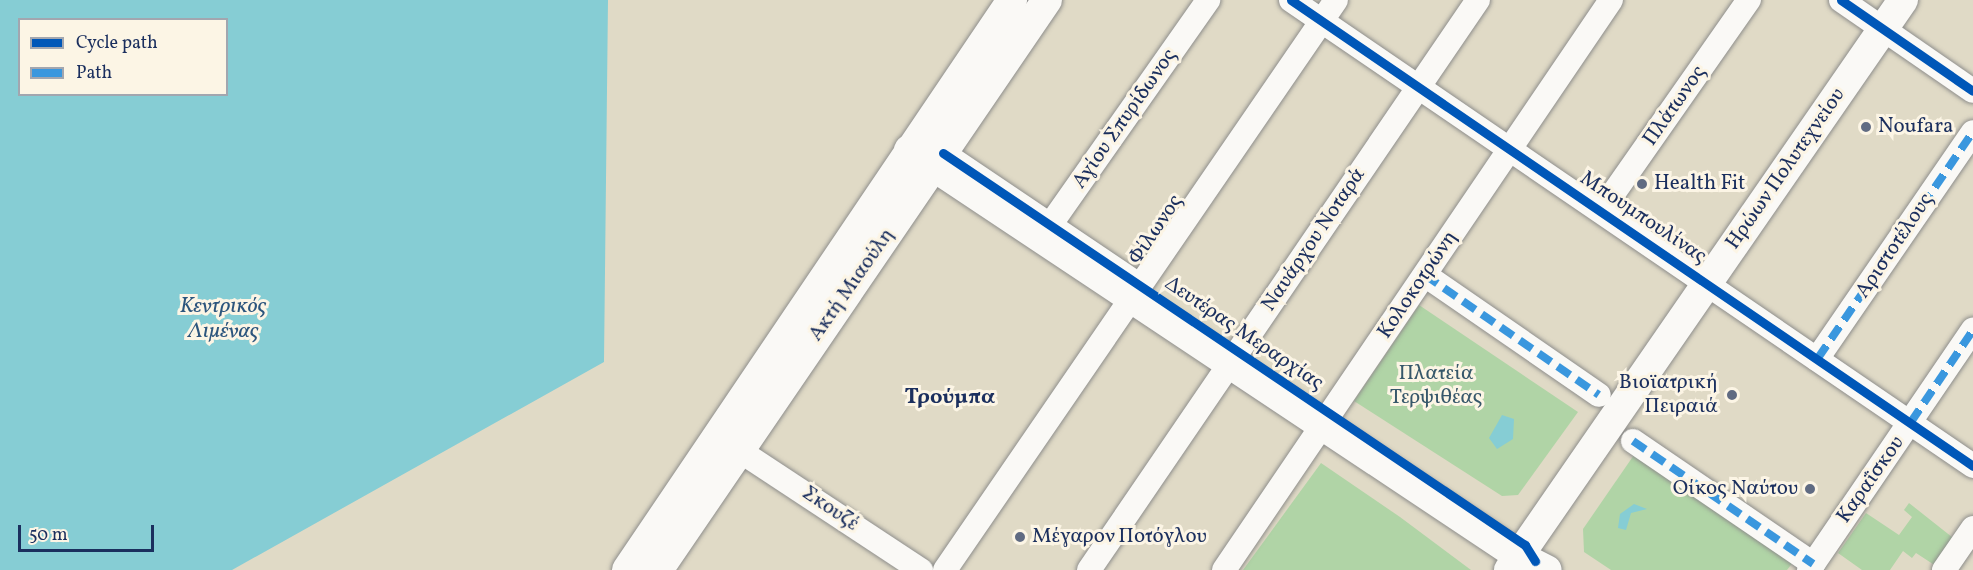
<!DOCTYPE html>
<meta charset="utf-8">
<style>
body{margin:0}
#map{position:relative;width:1973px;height:570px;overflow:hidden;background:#e0dac6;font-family:Vollkorn,serif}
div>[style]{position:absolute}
.green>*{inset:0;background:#b0d4a6}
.water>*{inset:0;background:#86cdd4}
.roads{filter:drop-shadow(0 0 2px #8e8e8c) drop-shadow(0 0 2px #8e8e8c)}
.minor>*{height:24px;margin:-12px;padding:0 12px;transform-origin:12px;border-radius:12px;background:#faf9f6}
.major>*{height:30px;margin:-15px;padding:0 15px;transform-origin:15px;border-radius:15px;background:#faf9f6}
.quiet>*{height:8px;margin-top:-4px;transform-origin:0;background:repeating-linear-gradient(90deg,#3a97de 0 15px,transparent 0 23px)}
.cycleway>*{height:9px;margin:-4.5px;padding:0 4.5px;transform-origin:4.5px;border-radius:4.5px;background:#0057b8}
.dots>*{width:16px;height:16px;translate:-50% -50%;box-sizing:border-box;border:3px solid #fcf5e5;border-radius:50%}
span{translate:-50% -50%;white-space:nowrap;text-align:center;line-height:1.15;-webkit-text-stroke:6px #fcf5e5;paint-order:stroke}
.street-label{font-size:21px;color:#1b2f5e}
.poi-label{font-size:21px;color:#1b2f5e}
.left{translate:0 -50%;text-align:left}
.right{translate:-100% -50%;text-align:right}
.park-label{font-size:21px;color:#36576a}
.water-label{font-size:22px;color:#2c557d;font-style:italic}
.neighbourhood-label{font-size:22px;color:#1b2f5e;font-weight:700}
.legend{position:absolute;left:18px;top:18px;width:210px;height:78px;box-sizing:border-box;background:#fcf5e5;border:2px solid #a2a6af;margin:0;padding:8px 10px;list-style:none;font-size:18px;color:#1b2f5e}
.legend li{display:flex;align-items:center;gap:12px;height:30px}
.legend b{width:30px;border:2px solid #a2a6af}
.scale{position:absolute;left:18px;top:525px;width:136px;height:27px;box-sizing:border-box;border:3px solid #1b2f5e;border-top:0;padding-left:8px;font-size:18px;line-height:21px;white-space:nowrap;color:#1b2f5e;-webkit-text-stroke:4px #fcf5e5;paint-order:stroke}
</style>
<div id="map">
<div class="green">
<i style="clip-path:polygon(1419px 305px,1578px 412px,1518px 495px,1502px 496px,1354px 401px)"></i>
<i style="clip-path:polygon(1636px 452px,1794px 561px,1787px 570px,1611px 570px,1584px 552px,1583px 529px)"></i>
<i style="clip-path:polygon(1321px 463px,1400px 517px,1471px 570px,1243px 570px)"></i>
<i style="clip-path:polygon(1909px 503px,1957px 541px,1939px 568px,1916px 553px,1912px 558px,1903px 551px,1890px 570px,1862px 570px,1838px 553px,1866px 513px,1899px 535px,1912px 517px,1904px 510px)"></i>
</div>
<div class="water">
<i style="clip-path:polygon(evenodd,0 0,608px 0,604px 362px,232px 570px,0 570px,0 0,20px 20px,226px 20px,226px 94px,20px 94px,20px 20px)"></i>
<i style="clip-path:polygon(1502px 415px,1514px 419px,1513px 439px,1497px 449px,1489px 438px)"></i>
<i style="clip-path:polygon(1634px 504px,1647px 509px,1631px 513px,1626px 530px,1618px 528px,1620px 514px)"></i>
</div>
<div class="roads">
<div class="minor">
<i style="left:1291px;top:0;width:826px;rotate:34.34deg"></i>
<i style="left:1841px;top:0;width:160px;rotate:34.6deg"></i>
<i style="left:943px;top:153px;width:225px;rotate:34deg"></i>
<i style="left:1601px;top:211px;width:258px;rotate:-55deg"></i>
<i style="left:1041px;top:238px;width:291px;rotate:-54.9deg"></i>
<i style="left:1425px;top:275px;width:211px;rotate:34.6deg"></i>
<i style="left:1817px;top:359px;width:275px;rotate:-55.5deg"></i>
<i style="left:725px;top:441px;width:235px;rotate:33.4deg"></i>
<i style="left:1633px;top:441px;width:218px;rotate:34.3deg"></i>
<i style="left:945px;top:570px;width:691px;rotate:-55.55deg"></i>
<i style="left:1089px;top:570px;width:690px;rotate:-55.69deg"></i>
<i style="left:1224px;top:570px;width:689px;rotate:-55.83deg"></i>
<i style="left:1809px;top:570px;width:291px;rotate:-55.7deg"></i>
<i style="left:1944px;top:570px;width:51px;rotate:-55.4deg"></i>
</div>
<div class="major">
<i style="left:909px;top:150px;width:733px;rotate:33.65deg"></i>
<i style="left:1519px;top:556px;width:31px;rotate:27deg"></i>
<i style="left:627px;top:570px;width:688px;rotate:-55.96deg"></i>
<i style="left:658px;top:570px;width:690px;rotate:-55.69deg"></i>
<i style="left:1509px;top:570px;width:693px;rotate:-55.35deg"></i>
</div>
</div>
<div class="quiet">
<i style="left:1425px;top:275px;width:211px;rotate:34.6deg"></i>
<i style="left:1818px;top:358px;width:274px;rotate:-55.6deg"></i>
<i style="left:1911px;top:422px;width:111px;rotate:-56deg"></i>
<i style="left:1633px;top:441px;width:218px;rotate:34.3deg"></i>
</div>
<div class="cycleway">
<i style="left:1291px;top:0;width:826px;rotate:34.34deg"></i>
<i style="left:1841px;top:0;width:160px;rotate:34.6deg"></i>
<i style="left:943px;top:153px;width:702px;rotate:33.96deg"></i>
<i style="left:1525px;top:545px;width:19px;rotate:58deg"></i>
</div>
<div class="dots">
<i style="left:1866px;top:127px;background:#606b82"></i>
<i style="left:1642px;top:184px;background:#606b82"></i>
<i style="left:1732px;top:395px;background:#606b82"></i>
<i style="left:1810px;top:489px;background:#606b82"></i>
<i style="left:1020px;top:537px;background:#606b82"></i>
</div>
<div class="street-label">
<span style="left:1675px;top:106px;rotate:-55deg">Πλάτωνος</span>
<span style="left:1125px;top:119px;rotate:-55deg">Αγίου Σπυρίδωνος</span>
<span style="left:1786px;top:169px;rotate:-55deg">Ηρώων Πολυτεχνείου</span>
<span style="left:1643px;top:218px;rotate:34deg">Μπουμπουλίνας</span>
<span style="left:1156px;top:230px;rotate:-56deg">Φίλωνος</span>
<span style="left:1314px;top:240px;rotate:-56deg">Ναυάρχου Νοταρά</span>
<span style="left:1895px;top:246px;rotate:-56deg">Αριστοτέλους</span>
<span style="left:852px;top:285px;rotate:-55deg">Ακτή Μιαούλη</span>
<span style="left:1418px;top:285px;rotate:-56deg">Κολοκοτρώνη</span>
<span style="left:1244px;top:334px;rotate:34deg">Δευτέρας Μεραρχίας</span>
<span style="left:1871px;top:480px;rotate:-55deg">Καραΐσκου</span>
<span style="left:830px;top:509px;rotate:34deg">Σκουζέ</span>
</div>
<div class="poi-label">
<span class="left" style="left:1878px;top:127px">Noufara</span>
<span class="left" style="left:1654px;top:184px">Health Fit</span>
<span class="right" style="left:1718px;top:395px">Βιοϊατρική<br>Πειραιά</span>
<span class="right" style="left:1798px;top:489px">Οίκος Ναύτου</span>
<span class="left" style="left:1032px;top:537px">Μέγαρον Ποτόγλου</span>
</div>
<div class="park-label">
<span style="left:1436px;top:386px">Πλατεία<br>Τερψιθέας</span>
</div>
<div class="water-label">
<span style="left:223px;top:319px">Κεντρικός<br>Λιμένας</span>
</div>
<div class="neighbourhood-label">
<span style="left:950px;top:398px">Τρούμπα</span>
</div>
<ul class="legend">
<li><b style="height:8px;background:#0057b8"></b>Cycle path</li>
<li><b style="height:8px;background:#3a97de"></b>Path</li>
</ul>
<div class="scale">50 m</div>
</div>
